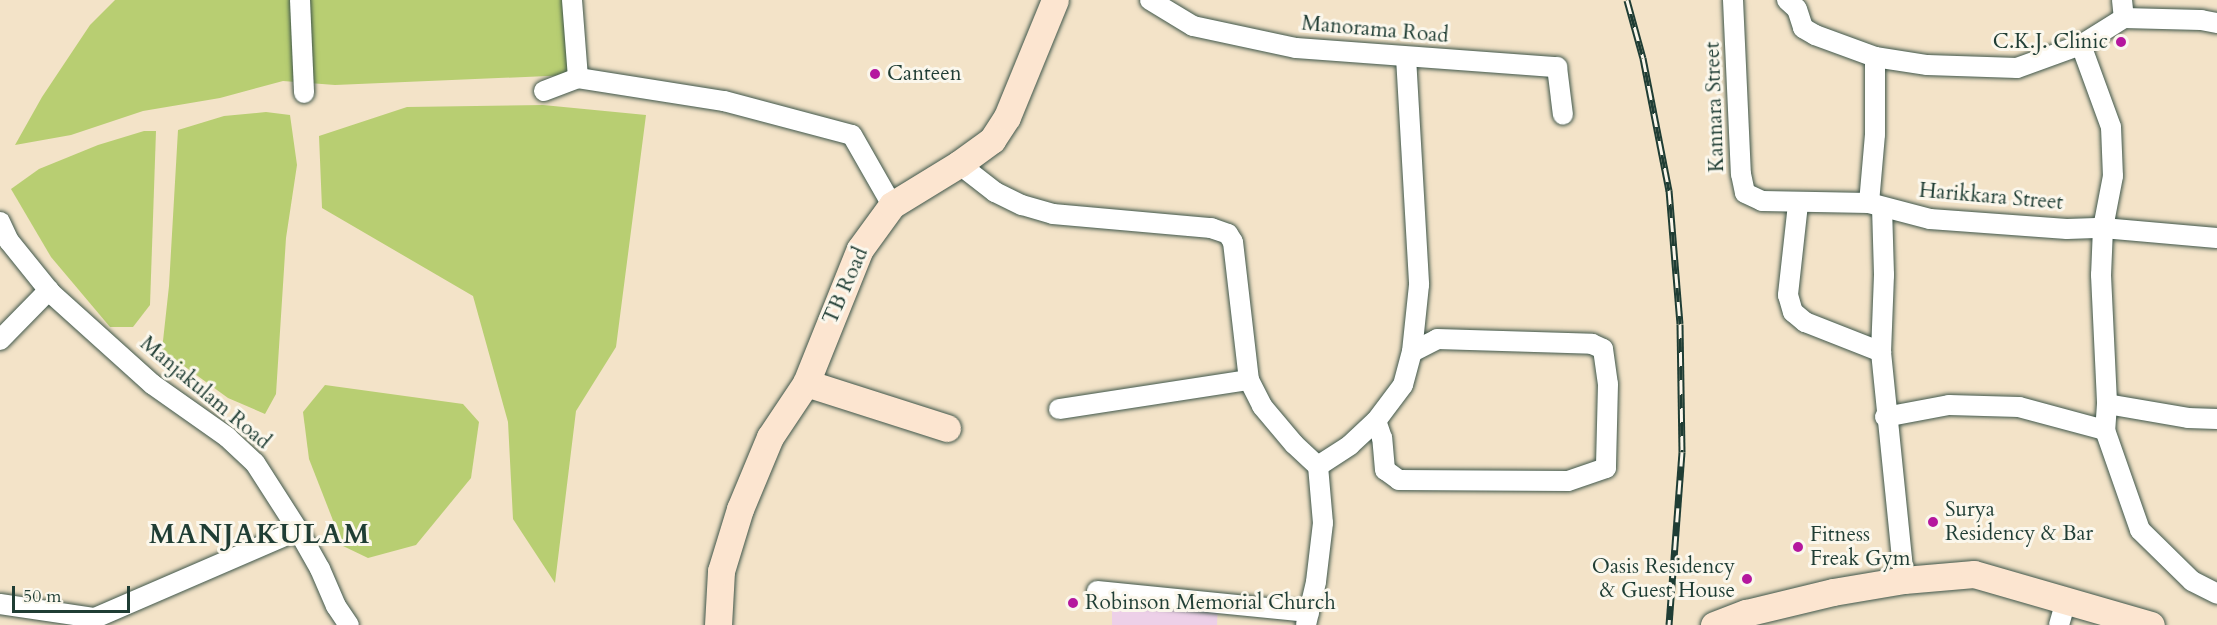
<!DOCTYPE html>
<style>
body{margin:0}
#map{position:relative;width:2217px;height:625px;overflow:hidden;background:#f3e3c8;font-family:Cardo,serif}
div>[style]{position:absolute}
.built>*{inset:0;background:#edd0e8}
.green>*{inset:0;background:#b8ce72}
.roads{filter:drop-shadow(0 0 2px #3f564a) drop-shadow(0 0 2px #3f564a)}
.street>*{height:20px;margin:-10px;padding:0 10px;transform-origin:10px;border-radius:10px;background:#fff}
.secondary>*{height:27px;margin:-13.5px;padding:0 13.5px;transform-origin:13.5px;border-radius:13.5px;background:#fce5d0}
.rail>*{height:7px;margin-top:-3.5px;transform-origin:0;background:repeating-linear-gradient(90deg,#fbf7ec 0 14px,#1f3d34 0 28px);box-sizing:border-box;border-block:2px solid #1f3d34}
.dots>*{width:16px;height:16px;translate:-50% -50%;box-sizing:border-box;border:3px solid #fbf7ec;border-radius:50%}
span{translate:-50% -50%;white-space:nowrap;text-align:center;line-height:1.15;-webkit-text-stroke:6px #fbf7ec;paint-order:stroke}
.street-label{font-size:21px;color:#1f3d34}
.poi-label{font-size:21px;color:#1f3d34}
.right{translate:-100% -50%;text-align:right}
.left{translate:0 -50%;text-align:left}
.district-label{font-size:27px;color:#1f3d34;font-weight:700;letter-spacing:1.5px}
.scale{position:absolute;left:12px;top:586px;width:118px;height:27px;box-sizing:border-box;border:3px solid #1f3d34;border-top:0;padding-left:8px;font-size:18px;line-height:21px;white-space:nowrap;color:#1f3d34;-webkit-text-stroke:4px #fbf7ec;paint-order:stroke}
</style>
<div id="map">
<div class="built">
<i style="clip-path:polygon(1112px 596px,1218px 604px,1217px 625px,1112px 625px)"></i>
</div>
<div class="green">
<i style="clip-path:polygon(115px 0,575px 0,571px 75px,335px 85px,283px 81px,220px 98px,143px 111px,71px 135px,15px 145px,42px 97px,90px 25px)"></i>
<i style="clip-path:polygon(543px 105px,646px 115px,616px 347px,576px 411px,555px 583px,513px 519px,508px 422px,473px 296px,322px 208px,319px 136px,407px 107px)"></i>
<i style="clip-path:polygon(266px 112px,290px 115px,297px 165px,286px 238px,276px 394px,265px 414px,228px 398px,162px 350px,169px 286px,178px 130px,224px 116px)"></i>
<i style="clip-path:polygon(144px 131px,156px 131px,150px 305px,133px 327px,110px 327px,51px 257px,11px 189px,39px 169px,98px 145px)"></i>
<i style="clip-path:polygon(325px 385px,463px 404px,479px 422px,471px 478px,416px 545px,368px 558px,343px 546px,309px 459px,303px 412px)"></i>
</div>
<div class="roads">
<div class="street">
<i style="left:300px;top:0;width:93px;rotate:87.5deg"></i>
<i style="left:572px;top:0;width:78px;rotate:85.6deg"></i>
<i style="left:1150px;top:0;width:50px;rotate:31.2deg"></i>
<i style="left:1193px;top:26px;width:105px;rotate:12.1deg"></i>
<i style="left:1296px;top:48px;width:262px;rotate:4.2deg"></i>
<i style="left:1557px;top:67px;width:48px;rotate:82.9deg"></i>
<i style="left:1733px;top:0;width:174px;rotate:87.4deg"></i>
<i style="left:1741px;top:174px;width:19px;rotate:78deg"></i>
<i style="left:1745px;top:193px;width:19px;rotate:25deg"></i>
<i style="left:1762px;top:201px;width:107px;rotate:1.1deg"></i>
<i style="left:1869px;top:203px;width:63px;rotate:14.7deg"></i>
<i style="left:1930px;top:219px;width:137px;rotate:4.2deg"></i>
<i style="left:2067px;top:229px;width:36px;rotate:-2deg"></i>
<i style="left:2103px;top:228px;width:114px;rotate:5deg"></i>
<i style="left:1787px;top:0;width:13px;rotate:42deg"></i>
<i style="left:1797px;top:9px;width:20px;rotate:72deg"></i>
<i style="left:1803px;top:28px;width:14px;rotate:30deg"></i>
<i style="left:1815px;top:35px;width:64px;rotate:20.1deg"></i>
<i style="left:1875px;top:57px;width:53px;rotate:8.7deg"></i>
<i style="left:1927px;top:65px;width:90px;rotate:1.9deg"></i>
<i style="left:2017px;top:68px;width:68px;rotate:-19.8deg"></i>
<i style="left:2081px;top:45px;width:51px;rotate:-32.1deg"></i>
<i style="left:2124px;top:18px;width:77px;rotate:1.5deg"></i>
<i style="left:2201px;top:20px;width:16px;rotate:11deg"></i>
<i style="left:2122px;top:0;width:18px;rotate:84deg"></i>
<i style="left:2081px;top:45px;width:87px;rotate:69.9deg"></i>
<i style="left:2111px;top:127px;width:49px;rotate:87.7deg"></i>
<i style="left:2113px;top:176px;width:53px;rotate:100.9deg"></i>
<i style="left:2103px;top:228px;width:47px;rotate:92.4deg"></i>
<i style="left:2101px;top:275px;width:129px;rotate:87.3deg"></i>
<i style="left:2107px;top:404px;width:26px;rotate:94deg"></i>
<i style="left:2105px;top:430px;width:106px;rotate:70.7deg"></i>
<i style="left:2140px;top:530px;width:73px;rotate:44.4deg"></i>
<i style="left:2192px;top:581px;width:28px;rotate:27deg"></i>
<i style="left:1406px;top:57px;width:228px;rotate:86.7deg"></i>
<i style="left:1419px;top:285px;width:67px;rotate:96deg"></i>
<i style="left:544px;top:91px;width:36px;rotate:-21deg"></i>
<i style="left:578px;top:78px;width:148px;rotate:9deg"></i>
<i style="left:724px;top:101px;width:132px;rotate:14.9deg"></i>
<i style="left:852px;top:135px;width:81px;rotate:60.3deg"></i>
<i style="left:959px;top:164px;width:46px;rotate:37.9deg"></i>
<i style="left:995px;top:192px;width:30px;rotate:26deg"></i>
<i style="left:1022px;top:205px;width:32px;rotate:16deg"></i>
<i style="left:1053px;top:214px;width:159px;rotate:5.1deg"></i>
<i style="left:1211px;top:228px;width:18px;rotate:19deg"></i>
<i style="left:1228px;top:234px;width:9px;rotate:58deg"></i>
<i style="left:1233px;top:242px;width:139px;rotate:83.4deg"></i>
<i style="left:1249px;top:380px;width:29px;rotate:63deg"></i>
<i style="left:1262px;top:406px;width:50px;rotate:49.9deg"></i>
<i style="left:1294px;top:444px;width:33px;rotate:43deg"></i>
<i style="left:1318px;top:466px;width:57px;rotate:85deg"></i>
<i style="left:1323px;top:523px;width:59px;rotate:96.8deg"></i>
<i style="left:1316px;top:582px;width:44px;rotate:103.1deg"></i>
<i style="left:1869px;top:203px;width:69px;rotate:-85deg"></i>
<i style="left:1875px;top:134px;width:77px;rotate:-90deg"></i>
<i style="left:1798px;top:204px;width:92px;rotate:96.3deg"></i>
<i style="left:1788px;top:295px;width:18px;rotate:74deg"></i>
<i style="left:1793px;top:312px;width:16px;rotate:40deg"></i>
<i style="left:1805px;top:322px;width:82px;rotate:21.5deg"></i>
<i style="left:1882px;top:207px;width:68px;rotate:88.3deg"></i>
<i style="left:1884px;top:275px;width:77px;rotate:92.2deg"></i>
<i style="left:1881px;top:352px;width:229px;rotate:84.2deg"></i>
<i style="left:0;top:222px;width:21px;rotate:65deg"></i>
<i style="left:9px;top:241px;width:67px;rotate:51.1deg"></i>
<i style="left:51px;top:293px;width:136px;rotate:42deg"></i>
<i style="left:152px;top:384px;width:92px;rotate:35.2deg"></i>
<i style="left:227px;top:437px;width:38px;rotate:43deg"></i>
<i style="left:255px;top:463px;width:80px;rotate:57.3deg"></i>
<i style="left:298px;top:530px;width:45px;rotate:60.6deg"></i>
<i style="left:320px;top:569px;width:40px;rotate:66.6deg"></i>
<i style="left:336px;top:606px;width:23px;rotate:56deg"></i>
<i style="left:0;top:340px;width:70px;rotate:-45.6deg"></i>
<i style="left:2107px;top:404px;width:82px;rotate:9.8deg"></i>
<i style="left:2188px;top:418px;width:29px;rotate:2deg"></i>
<i style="left:1059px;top:409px;width:192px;rotate:-8.7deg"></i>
<i style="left:1885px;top:417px;width:65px;rotate:-10.6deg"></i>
<i style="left:1949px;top:405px;width:70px;rotate:1.6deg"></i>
<i style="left:2019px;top:407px;width:89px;rotate:15deg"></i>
<i style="left:1318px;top:466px;width:38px;rotate:-33deg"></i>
<i style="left:1350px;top:445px;width:35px;rotate:-43deg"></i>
<i style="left:1376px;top:421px;width:45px;rotate:-53.1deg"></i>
<i style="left:1403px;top:385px;width:34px;rotate:-75deg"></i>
<i style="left:1412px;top:352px;width:28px;rotate:-27deg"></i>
<i style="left:1437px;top:339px;width:155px;rotate:1.8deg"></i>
<i style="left:1592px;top:344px;width:12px;rotate:24deg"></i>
<i style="left:1603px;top:349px;width:35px;rotate:82deg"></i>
<i style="left:1608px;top:384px;width:84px;rotate:91.4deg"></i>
<i style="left:1606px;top:468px;width:40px;rotate:161.1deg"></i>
<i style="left:1568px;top:481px;width:169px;rotate:-179.7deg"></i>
<i style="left:1399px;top:480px;width:17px;rotate:-144deg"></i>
<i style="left:1385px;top:470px;width:32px;rotate:-95deg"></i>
<i style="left:1382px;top:438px;width:18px;rotate:-109deg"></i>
<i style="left:1097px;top:591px;width:213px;rotate:5.7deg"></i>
<i style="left:0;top:604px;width:96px;rotate:8.4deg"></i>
<i style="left:95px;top:618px;width:221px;rotate:-23.4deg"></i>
<i style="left:2059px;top:625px;width:26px;rotate:-74deg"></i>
</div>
<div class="secondary">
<i style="left:806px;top:383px;width:148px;rotate:17.7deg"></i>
<i style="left:718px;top:625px;width:54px;rotate:-86.8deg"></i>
<i style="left:721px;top:571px;width:65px;rotate:-73deg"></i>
<i style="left:740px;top:509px;width:78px;rotate:-67.4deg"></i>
<i style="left:770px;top:437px;width:65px;rotate:-56.3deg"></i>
<i style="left:806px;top:383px;width:144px;rotate:-68.1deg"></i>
<i style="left:860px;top:249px;width:54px;rotate:-54deg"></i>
<i style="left:892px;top:205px;width:79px;rotate:-31.5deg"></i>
<i style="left:959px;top:164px;width:41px;rotate:-36deg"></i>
<i style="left:992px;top:140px;width:27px;rotate:-57deg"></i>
<i style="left:1007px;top:117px;width:126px;rotate:-67.7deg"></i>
<i style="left:1714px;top:625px;width:34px;rotate:-21deg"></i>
<i style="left:1746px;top:613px;width:89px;rotate:-13.6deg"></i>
<i style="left:1833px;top:592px;width:72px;rotate:-9.6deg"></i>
<i style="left:1904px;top:580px;width:70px;rotate:-4.9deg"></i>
<i style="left:1974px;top:574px;width:184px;rotate:16.1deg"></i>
</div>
</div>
<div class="rail">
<i style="left:1627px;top:0;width:60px;rotate:74.6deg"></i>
<i style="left:1643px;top:58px;width:135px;rotate:78.9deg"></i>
<i style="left:1669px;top:190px;width:134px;rotate:85.3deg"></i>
<i style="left:1680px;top:324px;width:128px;rotate:89.1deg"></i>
<i style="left:1682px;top:452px;width:173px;rotate:94.3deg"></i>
</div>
<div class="dots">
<i style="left:2121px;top:42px;background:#b5179e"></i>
<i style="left:875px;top:74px;background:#b5179e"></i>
<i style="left:1933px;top:522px;background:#b5179e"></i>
<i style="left:1798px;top:547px;background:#b5179e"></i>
<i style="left:1747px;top:579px;background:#b5179e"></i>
<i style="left:1073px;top:603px;background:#b5179e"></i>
</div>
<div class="street-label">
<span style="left:1375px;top:30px;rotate:5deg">Manorama Road</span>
<span style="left:1715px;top:107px;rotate:-92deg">Kannara Street</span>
<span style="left:1991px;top:197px;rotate:5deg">Harikkara Street</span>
<span style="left:846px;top:286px;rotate:-66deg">TB Road</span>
<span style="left:205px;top:393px;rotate:40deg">Manjakulam Road</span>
</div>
<div class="poi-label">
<span class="right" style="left:2108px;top:42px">C.K.J. Clinic</span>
<span class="left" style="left:887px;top:74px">Canteen</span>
<span class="left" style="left:1945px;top:522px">Surya<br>Residency &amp; Bar</span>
<span class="left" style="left:1810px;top:547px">Fitness<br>Freak Gym</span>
<span class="right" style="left:1735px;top:579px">Oasis Residency<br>&amp; Guest House</span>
<span class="left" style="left:1085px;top:603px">Robinson Memorial Church</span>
</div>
<div class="district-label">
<span style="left:260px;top:535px">MANJAKULAM</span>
</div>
<div class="scale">50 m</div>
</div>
